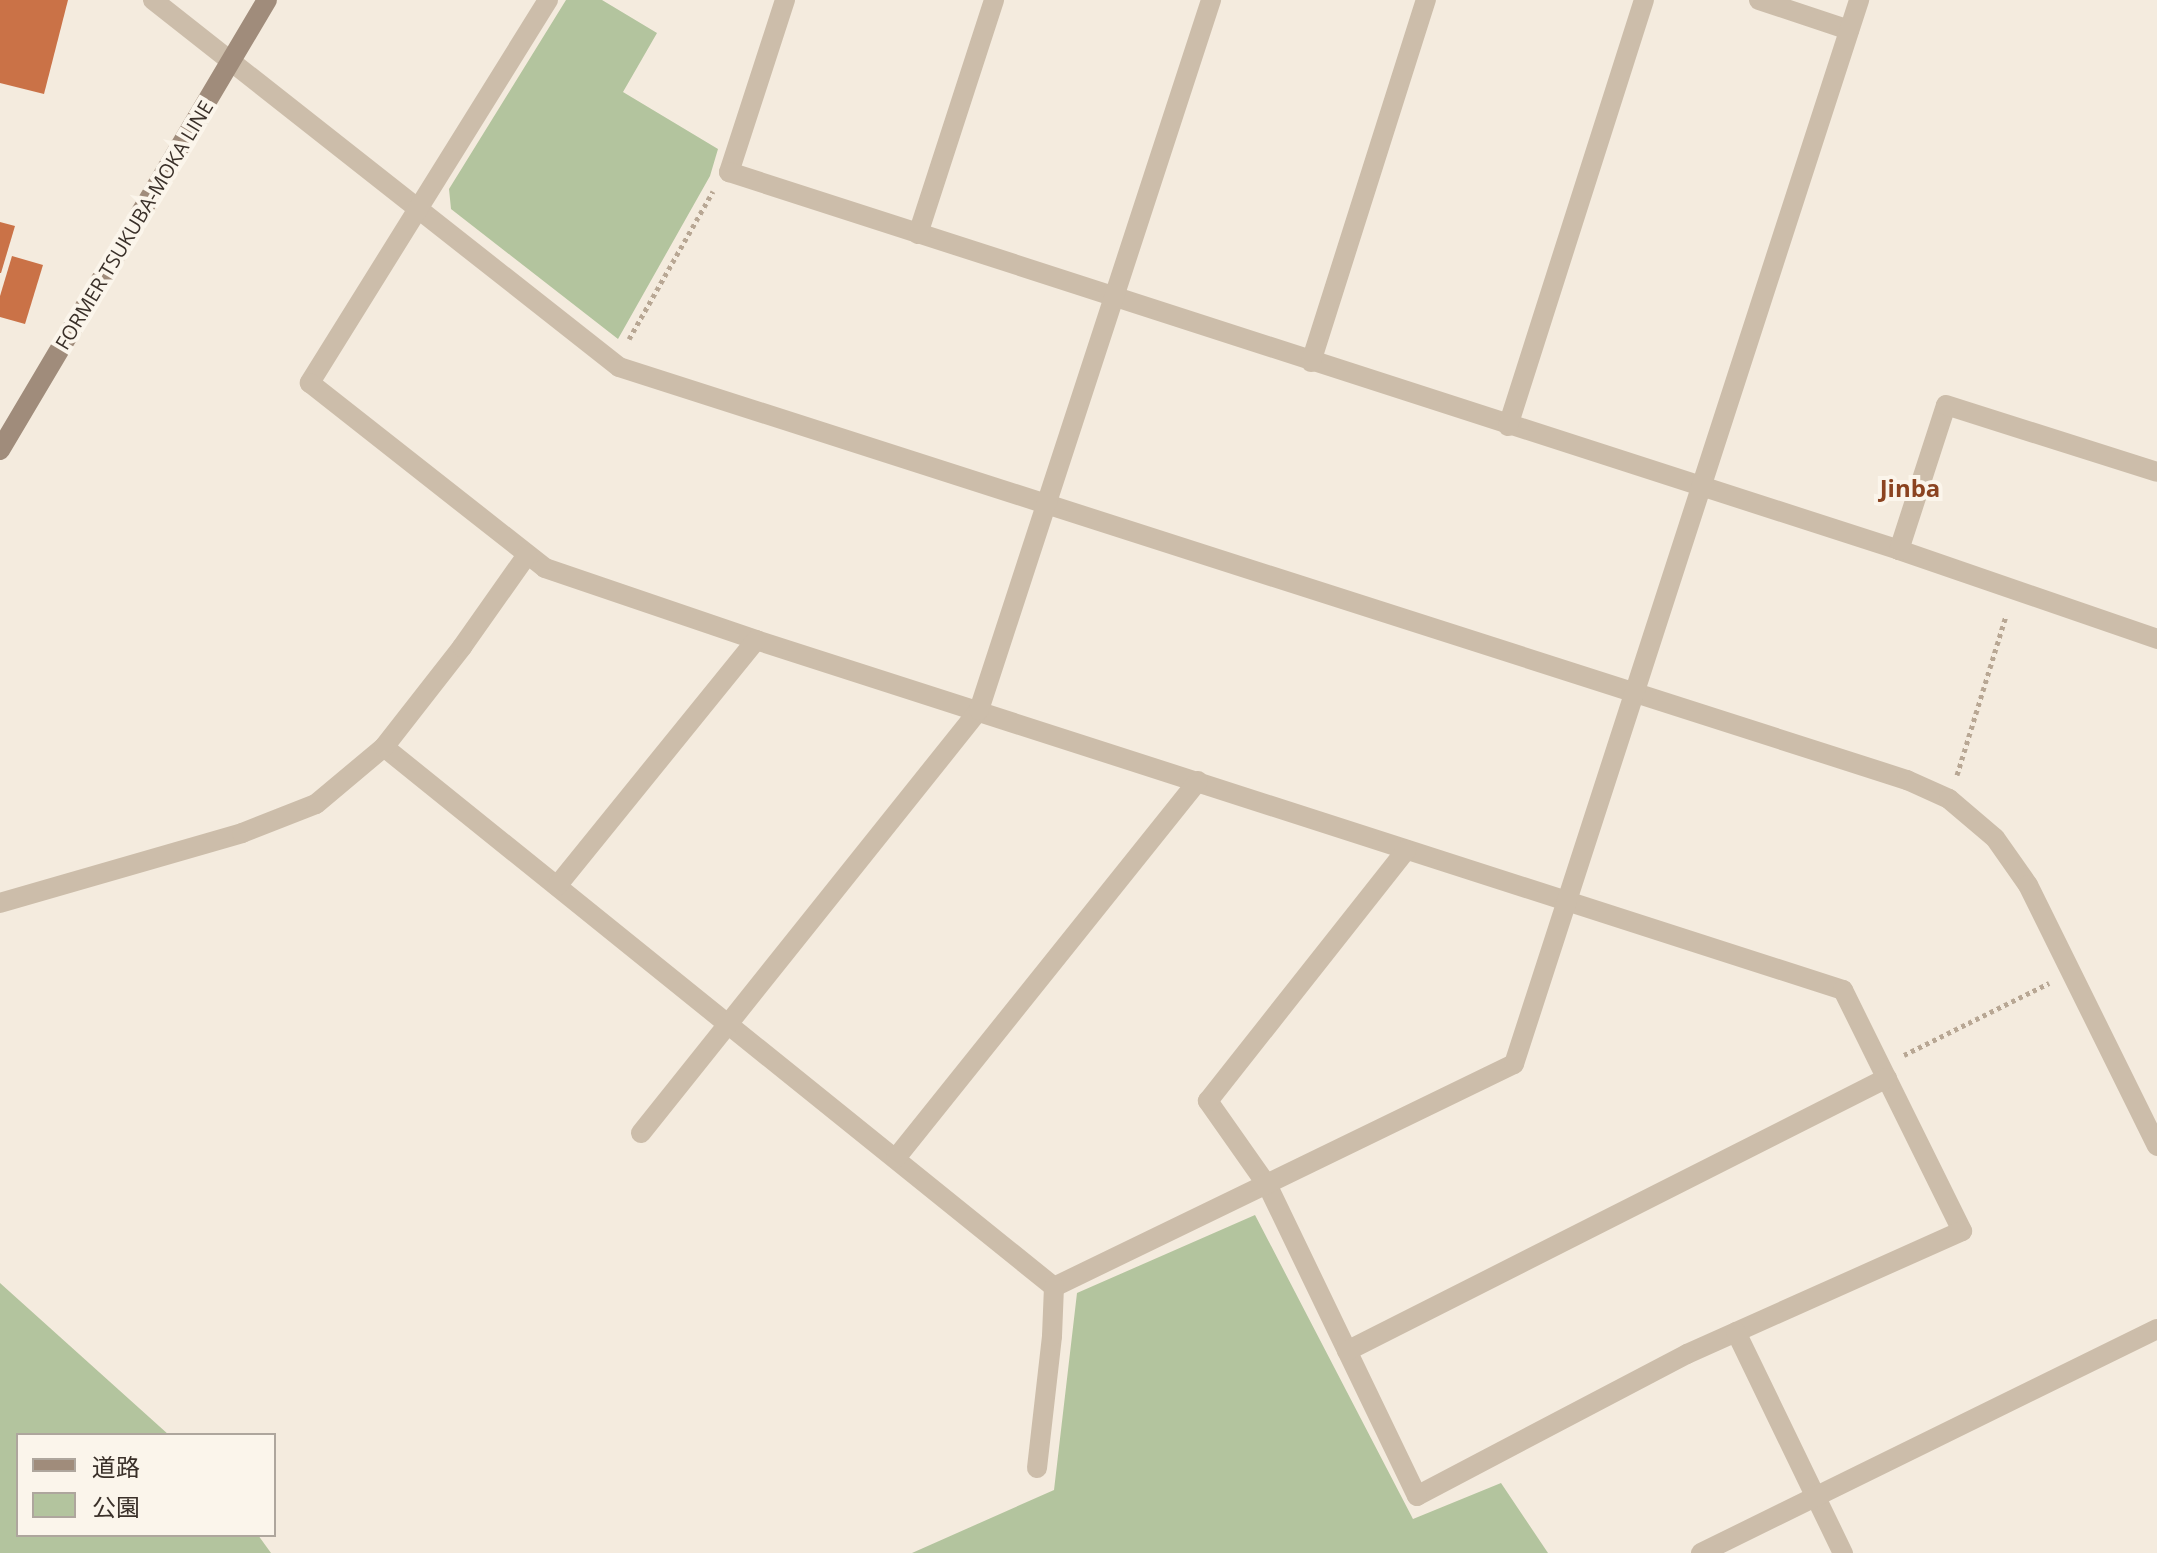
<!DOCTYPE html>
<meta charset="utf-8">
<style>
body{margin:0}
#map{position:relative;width:2157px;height:1553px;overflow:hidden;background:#f4ebde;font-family:"Open Sans","Noto Sans JP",sans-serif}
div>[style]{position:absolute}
.green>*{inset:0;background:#b3c49e}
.building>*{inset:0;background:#ca7247}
.path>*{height:5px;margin-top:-2.5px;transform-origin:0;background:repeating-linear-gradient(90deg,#b8a794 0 4px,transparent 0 8px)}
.street>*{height:20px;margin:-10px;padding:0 10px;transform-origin:10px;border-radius:10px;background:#ccbdaa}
.secondary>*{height:20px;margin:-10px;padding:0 10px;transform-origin:10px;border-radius:10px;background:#a08c7b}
span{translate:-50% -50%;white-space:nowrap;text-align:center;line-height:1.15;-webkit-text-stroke:8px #fbf5eb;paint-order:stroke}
.street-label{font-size:20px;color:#3a3029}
.quarter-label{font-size:24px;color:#8b4320;font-weight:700}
.legend{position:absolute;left:16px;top:1433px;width:260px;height:104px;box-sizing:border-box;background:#fbf5eb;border:2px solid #aea69d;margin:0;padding:10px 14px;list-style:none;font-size:24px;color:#3a3029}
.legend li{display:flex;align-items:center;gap:16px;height:40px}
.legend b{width:40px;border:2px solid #aea69d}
</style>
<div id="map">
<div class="green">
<i style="clip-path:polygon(566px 0,602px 0,657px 33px,623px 92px,718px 149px,710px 176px,618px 339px,451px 209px,449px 189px)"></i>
<i style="clip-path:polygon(1255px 1215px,1413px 1519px,1501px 1483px,1548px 1553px,912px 1553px,1054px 1490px,1077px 1293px)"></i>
<i style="clip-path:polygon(0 1283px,169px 1435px,18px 1435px,18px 1535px,258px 1535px,271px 1553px,0 1553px)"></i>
</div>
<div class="building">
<i style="clip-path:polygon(0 0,68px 0,44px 94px,0 83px)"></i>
<i style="clip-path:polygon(0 222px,15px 226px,1px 273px,0 273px)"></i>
<i style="clip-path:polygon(12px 256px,43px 265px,25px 324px,0 317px,0 296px)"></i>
</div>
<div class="path">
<i style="left:629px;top:339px;width:170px;rotate:-60.4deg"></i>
<i style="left:1957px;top:775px;width:166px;rotate:-72.9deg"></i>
<i style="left:1904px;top:1055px;width:162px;rotate:-26.4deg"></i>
</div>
<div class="street">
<i style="left:153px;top:0;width:593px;rotate:38.22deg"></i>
<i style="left:619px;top:367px;width:1353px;rotate:17.78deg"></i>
<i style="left:1907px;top:780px;width:46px;rotate:24.3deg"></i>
<i style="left:1949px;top:799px;width:60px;rotate:40.3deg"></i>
<i style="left:1995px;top:838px;width:57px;rotate:54.9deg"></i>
<i style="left:2028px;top:885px;width:291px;rotate:63.7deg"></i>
<i style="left:548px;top:0;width:451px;rotate:121.9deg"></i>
<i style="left:310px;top:383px;width:299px;rotate:38.2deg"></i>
<i style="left:545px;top:568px;width:223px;rotate:18.8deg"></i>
<i style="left:756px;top:640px;width:1142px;rotate:17.85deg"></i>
<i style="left:1843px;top:990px;width:269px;rotate:63.7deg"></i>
<i style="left:1962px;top:1231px;width:301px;rotate:155.9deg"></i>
<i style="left:1687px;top:1354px;width:305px;rotate:152.3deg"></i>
<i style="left:1417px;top:1496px;width:345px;rotate:-115.7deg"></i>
<i style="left:1267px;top:1185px;width:103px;rotate:-125.1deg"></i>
<i style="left:1208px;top:1101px;width:320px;rotate:-51.7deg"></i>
<i style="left:785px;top:0;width:181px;rotate:108deg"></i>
<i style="left:729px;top:172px;width:1230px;rotate:17.9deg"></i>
<i style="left:1899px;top:550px;width:273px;rotate:19deg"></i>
<i style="left:1759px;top:0;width:95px;rotate:18.4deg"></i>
<i style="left:918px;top:234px;width:246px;rotate:-72deg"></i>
<i style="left:1311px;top:362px;width:380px;rotate:-72.4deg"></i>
<i style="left:1508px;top:426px;width:447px;rotate:-72.3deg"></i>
<i style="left:1899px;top:550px;width:152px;rotate:-72deg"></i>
<i style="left:1946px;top:405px;width:221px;rotate:17.6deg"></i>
<i style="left:384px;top:747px;width:861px;rotate:38.87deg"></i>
<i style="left:557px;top:886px;width:316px;rotate:-51deg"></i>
<i style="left:0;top:903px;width:252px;rotate:-16.1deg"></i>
<i style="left:242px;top:833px;width:79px;rotate:-21.4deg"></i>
<i style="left:316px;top:804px;width:89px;rotate:-40deg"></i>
<i style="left:384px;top:747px;width:127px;rotate:-52deg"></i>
<i style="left:462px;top:647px;width:113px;rotate:-54.8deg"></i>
<i style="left:641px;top:1133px;width:541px;rotate:-51.37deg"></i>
<i style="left:979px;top:710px;width:747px;rotate:-71.9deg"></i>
<i style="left:896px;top:1158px;width:483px;rotate:-51.3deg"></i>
<i style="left:1054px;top:1287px;width:511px;rotate:-25.86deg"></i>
<i style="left:1514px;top:1064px;width:1119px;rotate:-72.03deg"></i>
<i style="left:1736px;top:1332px;width:246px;rotate:64.2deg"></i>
<i style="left:1347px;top:1351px;width:605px;rotate:-26.82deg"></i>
<i style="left:1037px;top:1468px;width:133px;rotate:-83.5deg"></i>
<i style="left:1052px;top:1336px;width:49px;rotate:-87.7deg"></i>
<i style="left:1701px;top:1553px;width:508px;rotate:-26.16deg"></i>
</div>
<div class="secondary">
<i style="left:0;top:450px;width:523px;rotate:-59.32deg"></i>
</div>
<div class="street-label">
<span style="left:134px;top:225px;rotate:-59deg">FORMER TSUKUBA-MOKA LINE</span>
</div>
<div class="quarter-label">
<span style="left:1910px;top:488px">Jinba</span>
</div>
<ul class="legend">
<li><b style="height:10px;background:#a08c7b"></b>道路</li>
<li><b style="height:22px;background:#b3c49e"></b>公園</li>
</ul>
</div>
